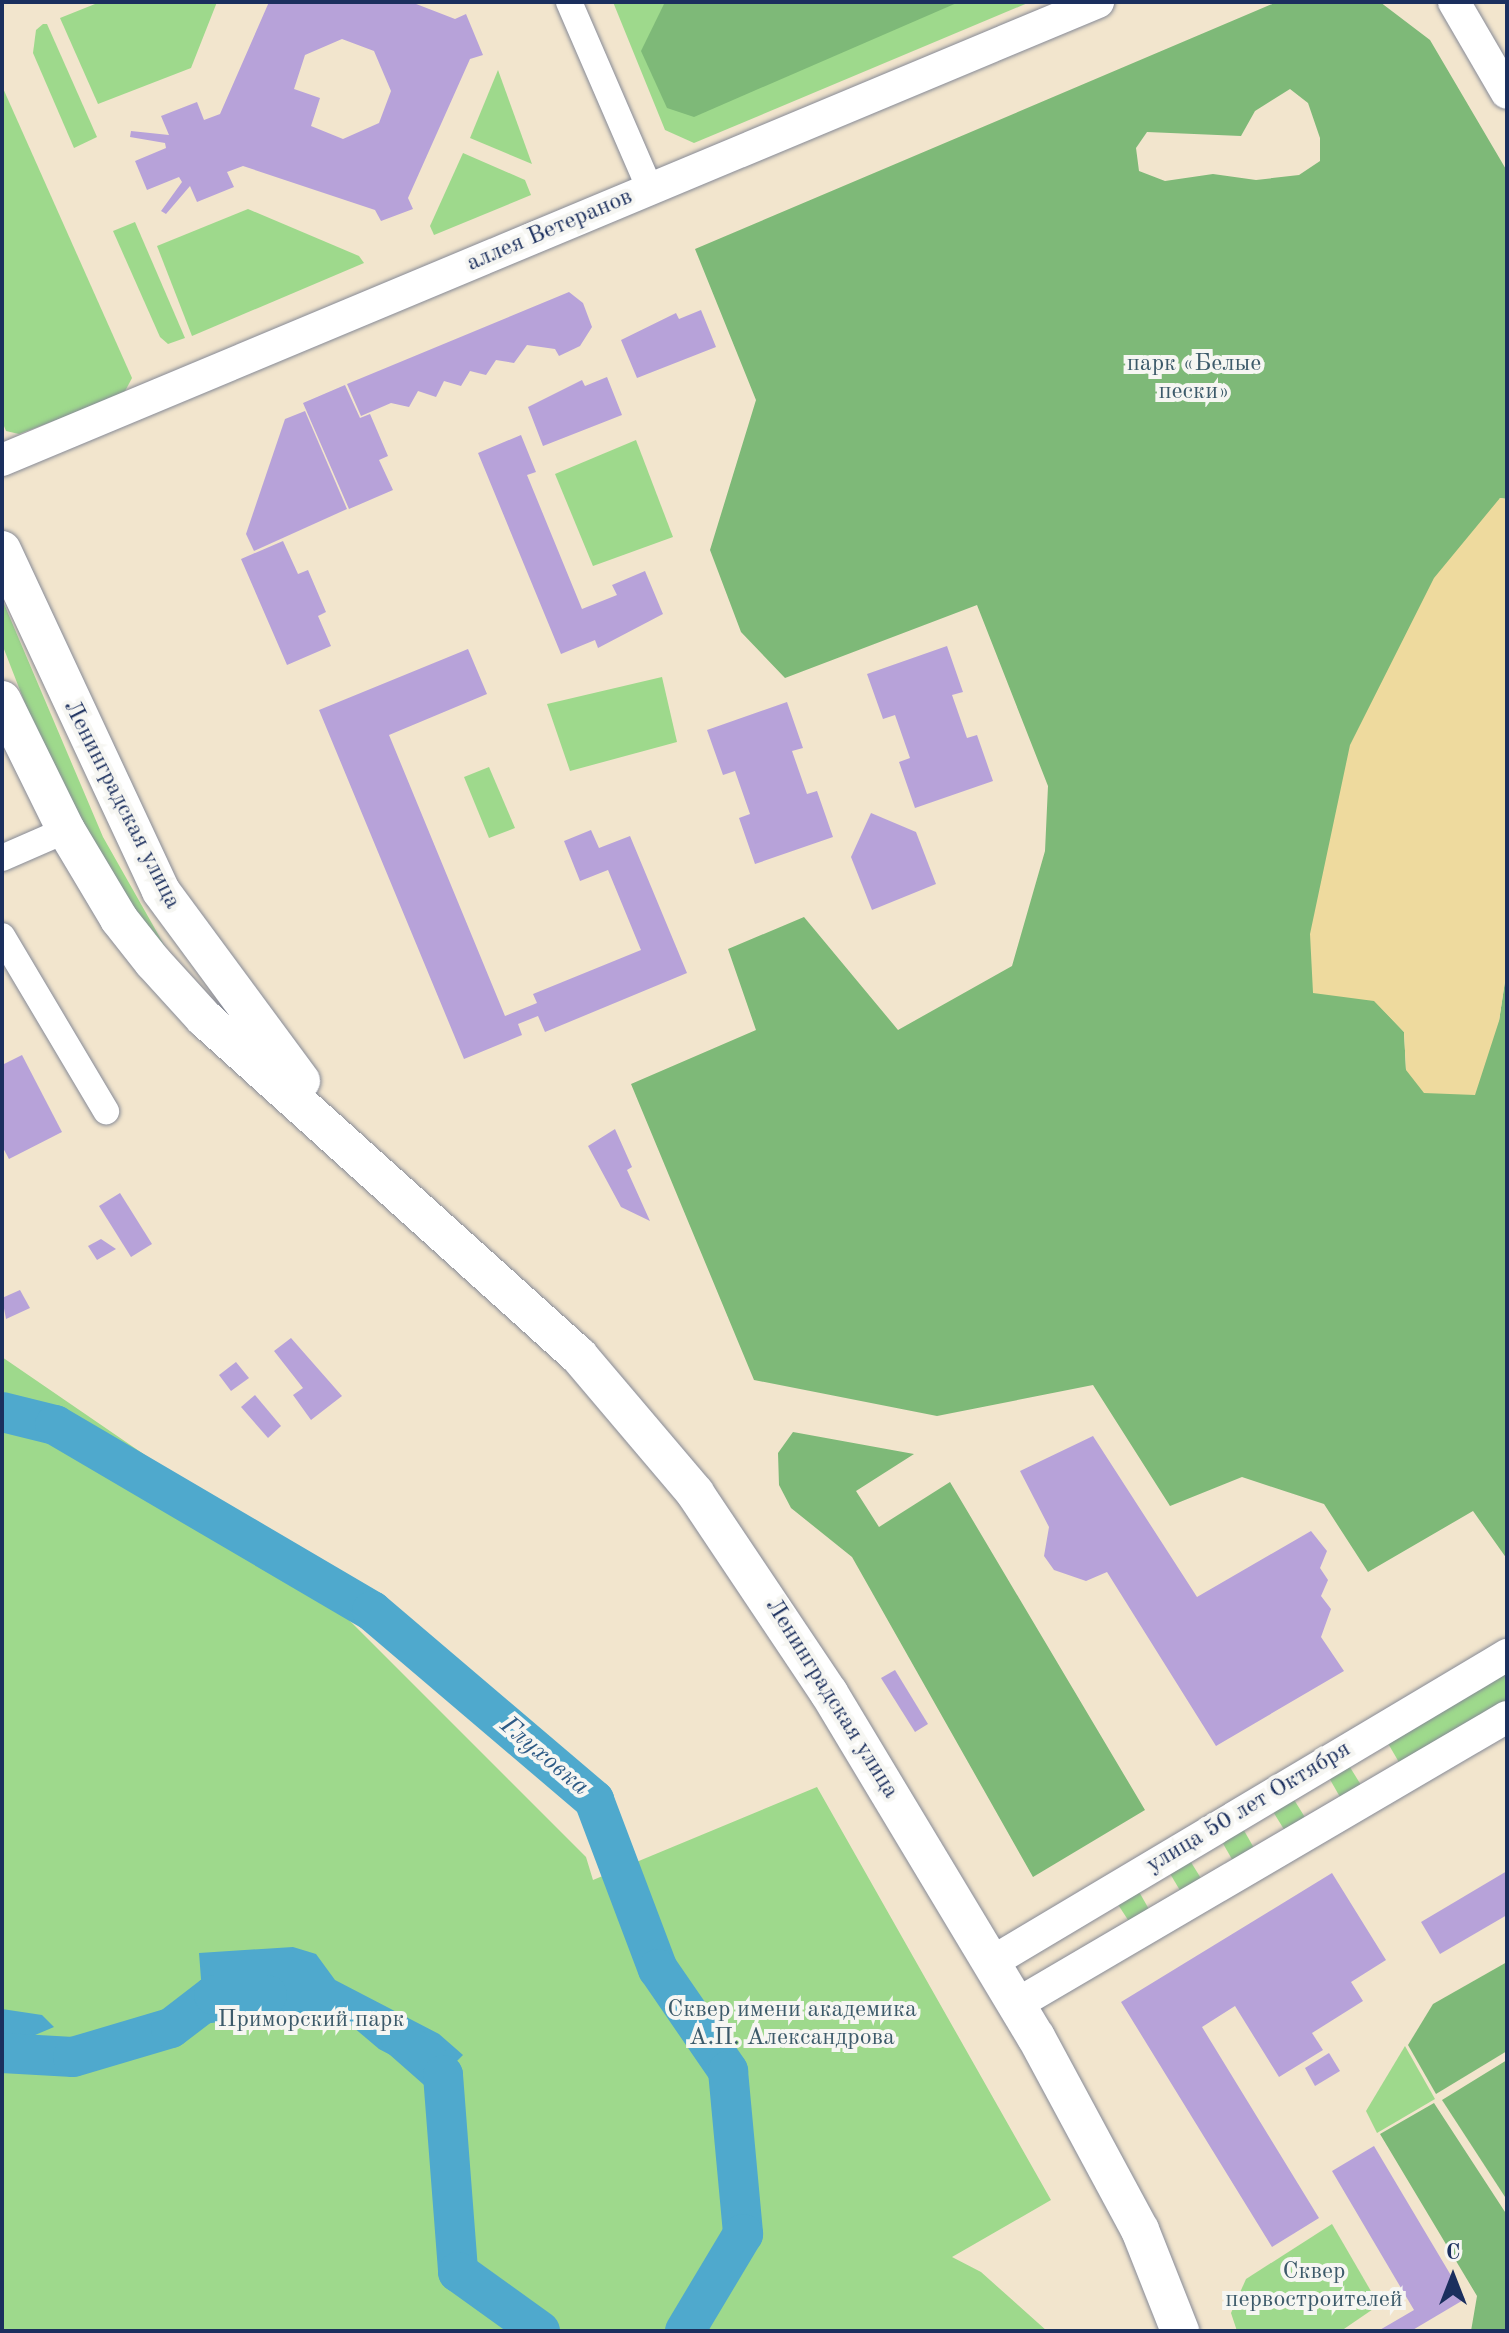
<!DOCTYPE html>
<meta charset="utf-8">
<style>
body{margin:0}
#map{position:relative;width:1509px;height:2333px;overflow:hidden;background:#f2e5cd;font-family:"Old Standard TT",serif}
div>[style]{position:absolute}
.green>*{inset:0;background:#9ed98c}
.forest>*{inset:0;background:#7eb978}
.sand>*{inset:0;background:#eeda9e}
.water>*{inset:0;background:#4fa9cd}
.river>*{height:40px;margin:-20px;padding:0 20px;transform-origin:20px;border-radius:20px;background:#4fa9cd}
.building>*{inset:0;background:#b7a2d9}
.roads{filter:drop-shadow(0 0 2px #868a96) drop-shadow(0 0 2px #868a96)}
.minor>*{height:26px;margin:-13px;padding:0 13px;transform-origin:13px;border-radius:13px;background:#fff}
.tertiary>*{height:32px;margin:-16px;padding:0 16px;transform-origin:16px;border-radius:16px;background:#fff}
.secondary>*{height:38px;margin:-19px;padding:0 19px;transform-origin:19px;border-radius:19px;background:#fff}
span{translate:-50% -50%;white-space:nowrap;text-align:center;line-height:1.15;-webkit-text-stroke:8px #f6f6f2;paint-order:stroke}
.street-label{font-size:24px;color:#1b2f5e}
.park-label{font-size:24px;color:#3c5a6a}
.water-label{font-size:26px;color:#2d5a85;font-style:italic}
.frame{position:absolute;inset:0;border:4px solid #1b2f5e;pointer-events:none}
.north{position:absolute;left:1413px;top:2237px;width:80px;height:80px;-webkit-text-stroke:6px #f6f6f2;paint-order:stroke;rotate:0deg;font-size:22px;font-weight:700;line-height:32px;text-align:center;color:#1b2f5e}
.north::after{content:'';display:block;margin:auto;width:28px;height:36px;background:#1b2f5e;clip-path:polygon(50% 0,100% 100%,50% 72%,0 100%)}
</style>
<div id="map">
<div class="green">
<i style="clip-path:polygon(100px 2px,217px 2px,191px 68px,98px 104px,60px 18px)"></i>
<i style="clip-path:polygon(613px 2px,1030px 2px,694px 143px,665px 130px)"></i>
<i style="clip-path:polygon(43px 24px,47px 24px,97px 137px,74px 148px,33px 53px,36px 30px)"></i>
<i style="clip-path:polygon(498px 70px,532px 164px,470px 138px)"></i>
<i style="clip-path:polygon(2px 86px,132px 378px,123px 395px,19px 434px,6px 431px,2px 421px)"></i>
<i style="clip-path:polygon(463px 153px,525px 180px,531px 195px,434px 235px,430px 226px)"></i>
<i style="clip-path:polygon(248px 209px,359px 256px,364px 263px,192px 336px,157px 246px)"></i>
<i style="clip-path:polygon(135px 222px,185px 338px,168px 344px,160px 337px,113px 231px)"></i>
<i style="clip-path:polygon(636px 440px,673px 537px,593px 566px,555px 474px)"></i>
<i style="clip-path:polygon(2px 599px,103px 837px,167px 950px,161px 954px,56px 783px,2px 644px)"></i>
<i style="clip-path:polygon(662px 677px,677px 742px,570px 771px,547px 704px)"></i>
<i style="clip-path:polygon(489px 767px,515px 828px,489px 838px,464px 777px)"></i>
<i style="clip-path:polygon(2px 1357px,269px 1540px,586px 1857px,593px 1880px,817px 1787px,1051px 2200px,952px 2257px,981px 2272px,1047px 2331px,2px 2331px)"></i>
<i style="clip-path:polygon(1507px 1669px,1507px 1702px,1400px 1764px,1386px 1740px)"></i>
<i style="clip-path:polygon(1348px 1764px,1361px 1785px,1340px 1797px,1328px 1776px)"></i>
<i style="clip-path:polygon(1293px 1798px,1306px 1819px,1285px 1831px,1272px 1810px)"></i>
<i style="clip-path:polygon(1242px 1827px,1254px 1848px,1233px 1861px,1221px 1840px)"></i>
<i style="clip-path:polygon(1189px 1859px,1202px 1880px,1181px 1892px,1169px 1872px)"></i>
<i style="clip-path:polygon(1138px 1890px,1150px 1911px,1130px 1923px,1117px 1903px)"></i>
<i style="clip-path:polygon(1405px 2046px,1435px 2099px,1377px 2133px,1366px 2111px)"></i>
<i style="clip-path:polygon(1332px 2224px,1379px 2305px,1341px 2331px,1237px 2331px,1231px 2313px,1246px 2279px)"></i>
</div>
<div class="forest">
<i style="clip-path:polygon(665px 2px,959px 2px,694px 117px,667px 108px,641px 51px)"></i>
<i style="clip-path:polygon(evenodd,1277px 2px,1380px 2px,1430px 40px,1507px 171px,1507px 499px,1500px 498px,1313px 992px,1374px 1000px,1404px 1032px,1406px 1070px,1499px 1021px,1507px 968px,1507px 1559px,1473px 1511px,1368px 1572px,1324px 1504px,1242px 1477px,1170px 1506px,1093px 1385px,937px 1416px,754px 1380px,631px 1084px,756px 1030px,728px 949px,804px 917px,898px 1030px,1012px 966px,1045px 851px,1048px 786px,977px 605px,785px 678px,741px 632px,710px 550px,756px 400px,695px 249px,1277px 2px,1290px 89px,1308px 103px,1320px 138px,1320px 161px,1299px 175px,1256px 180px,1213px 174px,1165px 181px,1139px 171px,1136px 148px,1147px 132px,1241px 136px,1255px 111px,1290px 89px)"></i>
<i style="clip-path:polygon(793px 1432px,914px 1454px,856px 1491px,879px 1527px,950px 1482px,1145px 1810px,1033px 1877px,852px 1557px,791px 1508px,779px 1485px,778px 1453px)"></i>
<i style="clip-path:polygon(1507px 1962px,1507px 2051px,1436px 2094px,1408px 2045px,1433px 2004px)"></i>
<i style="clip-path:polygon(1507px 2060px,1507px 2200px,1442px 2100px)"></i>
<i style="clip-path:polygon(1434px 2103px,1507px 2215px,1507px 2331px,1471px 2331px,1477px 2296px,1380px 2134px)"></i>
</div>
<div class="sand">
<i style="clip-path:polygon(1500px 498px,1507px 499px,1507px 968px,1499px 1021px,1475px 1095px,1424px 1093px,1406px 1070px,1404px 1032px,1374px 1001px,1313px 993px,1310px 934px,1350px 745px,1434px 578px)"></i>
</div>
<div class="water">
<i style="clip-path:polygon(293px 1947px,316px 1954px,335px 1980px,439px 2034px,463px 2055px,443px 2075px,421px 2071px,379px 2049px,340px 2016px,293px 2013px,171px 2028px,214px 1995px,201px 1979px,199px 1953px)"></i>
<i style="clip-path:polygon(2px 2009px,42px 2015px,54px 2027px,2px 2049px)"></i>
</div>
<div class="river">
<i style="left:2px;top:1412px;width:55px;rotate:13.8deg"></i>
<i style="left:55px;top:1425px;width:368px;rotate:30.4deg"></i>
<i style="left:372px;top:1611px;width:292px;rotate:40.4deg"></i>
<i style="left:594px;top:1800px;width:181px;rotate:69.3deg"></i>
<i style="left:658px;top:1969px;width:124px;rotate:55.5deg"></i>
<i style="left:728px;top:2071px;width:164px;rotate:84.7deg"></i>
<i style="left:743px;top:2234px;width:113px;rotate:120.9deg"></i>
<i style="left:401px;top:2038px;width:56px;rotate:41.4deg"></i>
<i style="left:443px;top:2075px;width:198px;rotate:85.6deg"></i>
<i style="left:458px;top:2272px;width:101px;rotate:35.7deg"></i>
<i style="left:2px;top:2053px;width:71px;rotate:3.2deg"></i>
<i style="left:73px;top:2057px;width:102px;rotate:-16.5deg"></i>
<i style="left:171px;top:2028px;width:54px;rotate:-37.5deg"></i>
<i style="left:214px;top:1995px;width:53px"></i>
</div>
<div class="building">
<i style="clip-path:polygon(evenodd,269px 2px,411px 2px,455px 19px,466px 14px,483px 55px,470px 59px,408px 198px,413px 209px,381px 221px,375px 210px,243px 166px,227px 172px,234px 187px,197px 202px,190px 186px,166px 214px,161px 211px,182px 182px,179px 177px,147px 190px,135px 161px,166px 148px,165px 143px,130px 137px,131px 131px,169px 135px,161px 116px,197px 102px,204px 120px,220px 114px,269px 2px,342px 39px,374px 51px,391px 91px,379px 123px,343px 139px,311px 126px,320px 98px,294px 89px,305px 55px,342px 39px)"></i>
<i style="clip-path:polygon(569px 292px,583px 303px,592px 327px,580px 346px,559px 356px,555px 349px,527px 345px,514px 363px,496px 360px,486px 375px,470px 371px,461px 386px,444px 381px,436px 397px,418px 391px,409px 407px,391px 403px,361px 416px,347px 384px)"></i>
<i style="clip-path:polygon(701px 310px,716px 347px,637px 378px,621px 340px,676px 313px,679px 319px)"></i>
<i style="clip-path:polygon(607px 377px,622px 415px,543px 446px,528px 407px,582px 380px,585px 386px)"></i>
<i style="clip-path:polygon(345px 385px,360px 418px,370px 414px,388px 456px,379px 460px,393px 490px,349px 509px,303px 403px)"></i>
<i style="clip-path:polygon(305px 411px,347px 509px,254px 551px,246px 534px,285px 419px)"></i>
<i style="clip-path:polygon(521px 435px,536px 472px,527px 475px,582px 609px,617px 595px,612px 585px,645px 571px,663px 614px,598px 648px,595px 640px,561px 654px,478px 453px)"></i>
<i style="clip-path:polygon(283px 541px,298px 574px,308px 570px,326px 612px,318px 616px,331px 646px,287px 665px,241px 559px)"></i>
<i style="clip-path:polygon(947px 646px,963px 692px,952px 695px,967px 738px,977px 735px,993px 781px,915px 808px,899px 762px,910px 758px,895px 715px,883px 719px,867px 674px)"></i>
<i style="clip-path:polygon(468px 649px,487px 694px,389px 735px,505px 1016px,537px 1003px,533px 994px,641px 950px,608px 870px,580px 881px,564px 841px,591px 830px,599px 848px,630px 836px,687px 973px,545px 1032px,538px 1016px,518px 1024px,522px 1035px,464px 1059px,319px 710px)"></i>
<i style="clip-path:polygon(787px 702px,803px 748px,792px 751px,807px 794px,817px 791px,833px 837px,755px 864px,739px 818px,750px 814px,735px 771px,723px 775px,707px 730px)"></i>
<i style="clip-path:polygon(871px 813px,916px 832px,936px 884px,872px 910px,851px 857px)"></i>
<i style="clip-path:polygon(22px 1055px,62px 1132px,9px 1159px,2px 1146px,2px 1065px)"></i>
<i style="clip-path:polygon(615px 1129px,632px 1167px,627px 1170px,650px 1221px,621px 1207px,588px 1146px)"></i>
<i style="clip-path:polygon(120px 1193px,152px 1244px,131px 1257px,99px 1206px)"></i>
<i style="clip-path:polygon(101px 1239px,116px 1249px,97px 1260px,88px 1246px)"></i>
<i style="clip-path:polygon(20px 1290px,30px 1308px,6px 1319px,2px 1298px)"></i>
<i style="clip-path:polygon(291px 1338px,342px 1396px,311px 1420px,293px 1395px,303px 1388px,274px 1351px)"></i>
<i style="clip-path:polygon(236px 1362px,249px 1378px,231px 1391px,219px 1375px)"></i>
<i style="clip-path:polygon(255px 1395px,281px 1426px,268px 1438px,241px 1407px)"></i>
<i style="clip-path:polygon(1093px 1436px,1197px 1597px,1311px 1531px,1327px 1551px,1320px 1568px,1328px 1580px,1321px 1596px,1331px 1609px,1321px 1637px,1344px 1671px,1216px 1746px,1107px 1572px,1086px 1581px,1054px 1570px,1044px 1556px,1049px 1527px,1020px 1471px)"></i>
<i style="clip-path:polygon(895px 1670px,928px 1724px,915px 1732px,881px 1678px)"></i>
<i style="clip-path:polygon(1507px 1871px,1507px 1915px,1440px 1954px,1421px 1922px)"></i>
<i style="clip-path:polygon(1332px 1873px,1386px 1960px,1351px 1982px,1363px 2001px,1312px 2033px,1323px 2050px,1279px 2077px,1235px 2006px,1202px 2027px,1319px 2218px,1272px 2247px,1121px 2002px)"></i>
<i style="clip-path:polygon(1329px 2053px,1340px 2071px,1315px 2086px,1305px 2068px)"></i>
<i style="clip-path:polygon(1374px 2146px,1465px 2299px,1411px 2331px,1378px 2331px,1414px 2310px,1332px 2171px)"></i>
</div>
<div class="roads">
<div class="minor">
<i style="left:569px;top:2px;width:204px;rotate:66.6deg"></i>
<i style="left:2px;top:858px;width:70px;rotate:-23.6deg"></i>
<i style="left:2px;top:936px;width:204px;rotate:59.3deg"></i>
</div>
<div class="tertiary">
<i style="left:1454px;top:2px;width:105px;rotate:59.8deg"></i>
<i style="left:2px;top:460px;width:1188px;rotate:-22.68deg"></i>
<i style="left:992px;top:1962px;width:600px;rotate:-30.8deg"></i>
<i style="left:1017px;top:2004px;width:568px;rotate:-30.36deg"></i>
</div>
<div class="secondary">
<i style="left:2px;top:550px;width:376px;rotate:65deg"></i>
<i style="left:161px;top:891px;width:236px;rotate:53.6deg"></i>
<i style="left:2px;top:700px;width:145px;rotate:63.8deg"></i>
<i style="left:66px;top:830px;width:104px;rotate:59.2deg"></i>
<i style="left:119px;top:919px;width:55px;rotate:51.7deg"></i>
<i style="left:153px;top:962px;width:76px;rotate:47.7deg"></i>
<i style="left:204px;top:1018px;width:505px;rotate:42.03deg"></i>
<i style="left:579px;top:1356px;width:180px;rotate:49.7deg"></i>
<i style="left:695px;top:1493px;width:241px;rotate:56.2deg"></i>
<i style="left:829px;top:1693px;width:401px;rotate:59deg"></i>
<i style="left:1036px;top:2037px;width:219px;rotate:61.7deg"></i>
<i style="left:1140px;top:2230px;width:109px;rotate:68.4deg"></i>
</div>
</div>
<div class="street-label">
<span style="left:550px;top:231px;rotate:-23deg">аллея Ветеранов</span>
<span style="left:121px;top:805px;rotate:63deg">Ленинградская улица</span>
<span style="left:831px;top:1699px;rotate:58deg">Ленинградская улица</span>
<span style="left:1249px;top:1808px;rotate:-31deg">улица 50 лет Октября</span>
</div>
<div class="park-label">
<span style="left:1194px;top:379px">парк «Белые<br>пески»</span>
<span style="left:792px;top:2025px">Сквер имени академика<br>А.П. Александрова</span>
<span style="left:311px;top:2021px">Приморский парк</span>
<span style="left:1314px;top:2287px">Сквер<br>первостроителей</span>
</div>
<div class="water-label">
<span style="left:544px;top:1757px;rotate:40deg">Глуховка</span>
</div>
<div class="frame"></div>
<div class="north">С</div>
</div>
